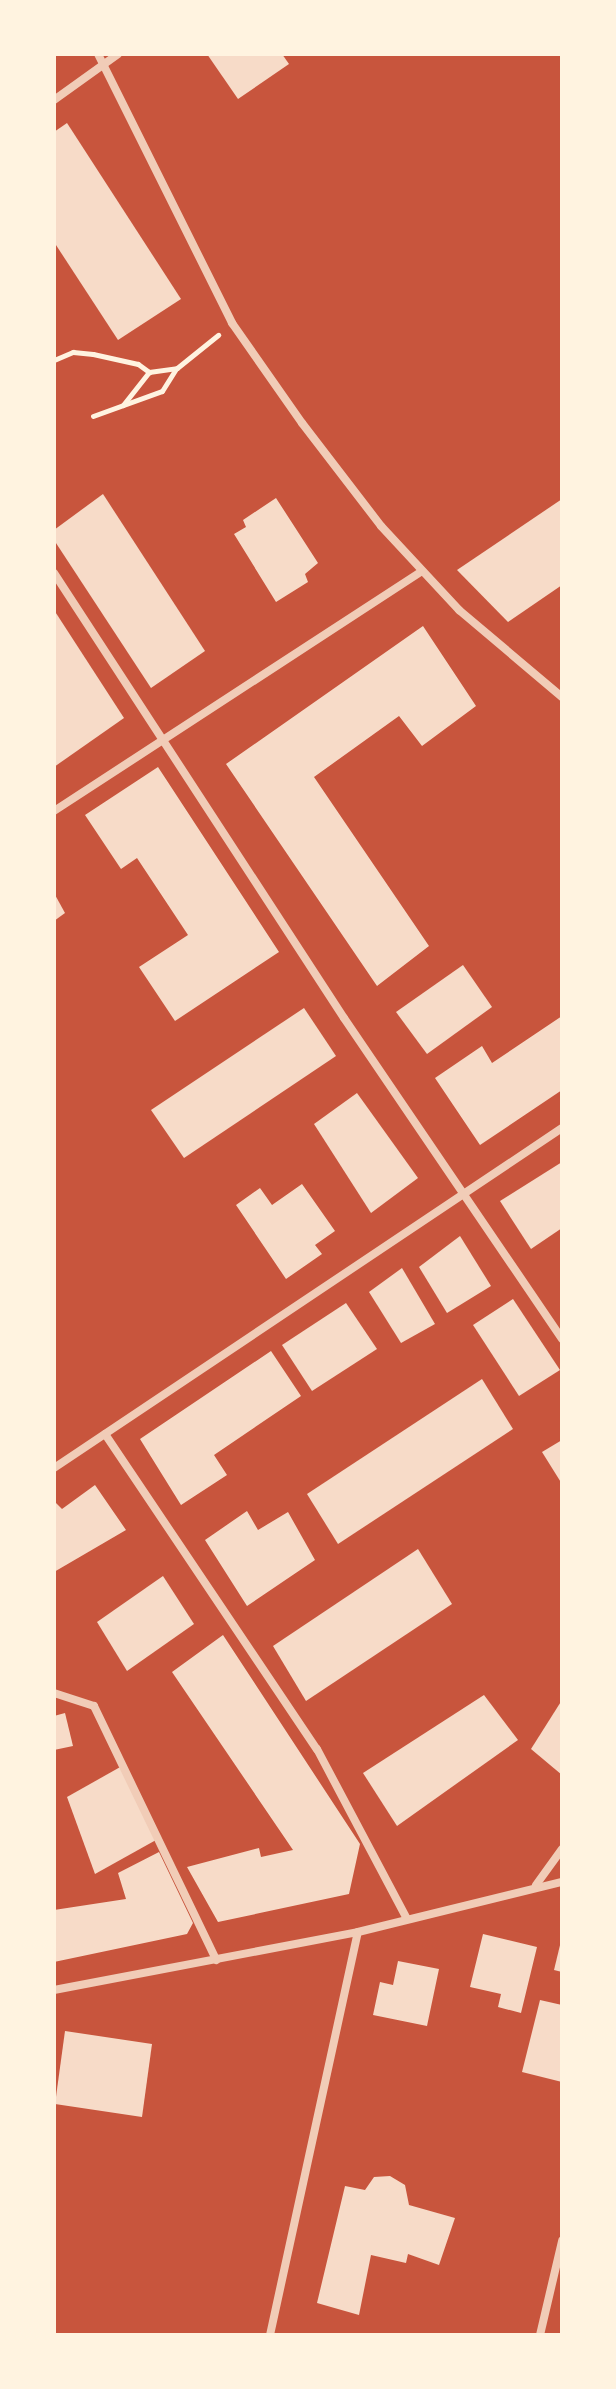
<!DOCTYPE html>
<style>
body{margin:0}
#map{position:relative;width:616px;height:2389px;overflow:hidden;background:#c8553d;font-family:Raleway,sans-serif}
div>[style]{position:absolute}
.building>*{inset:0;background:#f7dbc8}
.path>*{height:5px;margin:-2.5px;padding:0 2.5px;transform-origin:2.5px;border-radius:2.5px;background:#fff3e0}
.minor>*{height:8px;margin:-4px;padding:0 4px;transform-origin:4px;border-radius:4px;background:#f1ccb7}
span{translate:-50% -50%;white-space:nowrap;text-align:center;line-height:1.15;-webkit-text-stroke:8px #fff3e0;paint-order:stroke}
.frame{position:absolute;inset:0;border:56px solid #fff3e0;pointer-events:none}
</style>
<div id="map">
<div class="building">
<i style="clip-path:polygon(207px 54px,282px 54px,289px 64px,238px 99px)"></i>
<i style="clip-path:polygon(67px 123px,181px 299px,118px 340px,54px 242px,54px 132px)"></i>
<i style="clip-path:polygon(103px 494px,205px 651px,151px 688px,54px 540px,54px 530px)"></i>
<i style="clip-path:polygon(276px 498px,318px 563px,305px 574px,308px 582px,276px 602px,234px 534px,246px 527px,243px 520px)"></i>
<i style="clip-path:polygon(562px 499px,562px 585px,508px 622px,457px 570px)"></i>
<i style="clip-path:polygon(54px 610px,124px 718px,54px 767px)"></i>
<i style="clip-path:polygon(423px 626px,476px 706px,422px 746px,399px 716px,314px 777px,429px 946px,377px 986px,226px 764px)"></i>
<i style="clip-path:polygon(158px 767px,279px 952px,175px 1021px,139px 967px,188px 935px,137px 858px,121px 869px,85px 815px)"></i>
<i style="clip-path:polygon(54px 893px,65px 913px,54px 921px)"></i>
<i style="clip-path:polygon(463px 965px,492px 1007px,427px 1054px,396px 1012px)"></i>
<i style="clip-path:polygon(304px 1008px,336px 1056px,184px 1158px,151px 1110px)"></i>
<i style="clip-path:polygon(562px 1016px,562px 1090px,480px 1145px,435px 1078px,482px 1046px,492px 1063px)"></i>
<i style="clip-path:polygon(357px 1093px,418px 1178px,371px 1213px,314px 1124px)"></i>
<i style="clip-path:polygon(562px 1162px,562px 1228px,531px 1249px,500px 1201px)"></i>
<i style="clip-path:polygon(302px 1184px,335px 1231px,315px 1245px,322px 1254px,286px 1279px,236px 1205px,260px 1188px,272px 1205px)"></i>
<i style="clip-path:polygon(460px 1236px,491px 1286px,447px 1313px,419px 1267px)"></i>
<i style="clip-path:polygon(402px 1268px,435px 1324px,401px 1343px,369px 1292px)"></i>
<i style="clip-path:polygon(513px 1299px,560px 1370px,519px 1396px,473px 1325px)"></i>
<i style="clip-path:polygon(346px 1303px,377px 1349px,312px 1391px,282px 1345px)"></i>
<i style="clip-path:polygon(271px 1351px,301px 1396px,214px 1455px,227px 1475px,181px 1505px,140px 1439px)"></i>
<i style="clip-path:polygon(482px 1379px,513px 1429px,338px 1544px,307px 1494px)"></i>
<i style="clip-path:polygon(562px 1440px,562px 1484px,542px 1452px)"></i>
<i style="clip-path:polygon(95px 1485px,126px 1530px,54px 1572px,54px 1501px,62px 1509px)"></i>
<i style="clip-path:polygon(247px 1511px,258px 1530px,288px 1512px,315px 1560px,247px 1606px,205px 1540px)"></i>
<i style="clip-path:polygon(418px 1549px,452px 1604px,306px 1701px,273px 1646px)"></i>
<i style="clip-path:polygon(163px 1576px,194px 1624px,127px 1671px,97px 1622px)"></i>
<i style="clip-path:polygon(223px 1635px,360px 1844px,349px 1894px,218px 1922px,187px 1867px,259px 1848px,261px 1857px,293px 1850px,172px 1672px)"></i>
<i style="clip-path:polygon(484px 1695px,518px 1740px,397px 1826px,363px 1773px)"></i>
<i style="clip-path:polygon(562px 1700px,562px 1775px,531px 1749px)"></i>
<i style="clip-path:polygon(65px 1713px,73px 1746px,54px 1750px,54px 1716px)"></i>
<i style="clip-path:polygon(122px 1766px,156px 1840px,95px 1874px,67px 1797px)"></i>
<i style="clip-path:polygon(159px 1852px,193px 1923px,187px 1934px,54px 1962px,54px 1910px,126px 1899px,118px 1873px)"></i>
<i style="clip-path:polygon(483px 1934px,537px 1947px,521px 2013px,498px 2007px,501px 1994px,470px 1987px)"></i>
<i style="clip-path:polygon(561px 1941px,562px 1941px,562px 1972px,554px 1970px)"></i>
<i style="clip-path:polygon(398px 1961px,439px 1969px,427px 2026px,373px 2015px,380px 1982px,393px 1985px)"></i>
<i style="clip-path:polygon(540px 2000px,562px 2005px,562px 2082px,522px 2072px)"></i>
<i style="clip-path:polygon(65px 2031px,152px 2044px,142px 2117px,55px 2104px)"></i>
<i style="clip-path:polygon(390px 2176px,405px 2185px,409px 2205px,455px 2218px,439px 2265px,408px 2254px,406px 2263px,371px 2255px,359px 2315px,317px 2303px,345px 2186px,365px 2190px,374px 2177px)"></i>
</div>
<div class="path">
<i style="left:54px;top:360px;width:21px;rotate:-23deg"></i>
<i style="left:73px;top:352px;width:20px;rotate:6deg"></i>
<i style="left:93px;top:354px;width:46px;rotate:12.5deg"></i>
<i style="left:138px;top:364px;width:14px;rotate:36deg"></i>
<i style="left:123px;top:405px;width:42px;rotate:-51.8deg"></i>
<i style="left:149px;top:372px;width:28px;rotate:-8deg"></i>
<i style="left:177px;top:368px;width:53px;rotate:-38.8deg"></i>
<i style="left:93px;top:416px;width:73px;rotate:-19.9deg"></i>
<i style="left:162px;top:391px;width:26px;rotate:-58deg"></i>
</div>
<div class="minor">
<i style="left:98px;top:54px;width:301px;rotate:63.5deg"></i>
<i style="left:232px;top:323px;width:122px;rotate:55deg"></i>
<i style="left:302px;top:423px;width:130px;rotate:52.5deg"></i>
<i style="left:381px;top:526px;width:115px;rotate:47.1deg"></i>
<i style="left:459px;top:610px;width:135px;rotate:40.2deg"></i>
<i style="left:54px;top:100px;width:79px;rotate:-35.7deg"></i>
<i style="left:54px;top:573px;width:531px;rotate:56.91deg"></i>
<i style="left:344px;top:1018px;width:388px;rotate:55.8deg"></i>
<i style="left:54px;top:811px;width:439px;rotate:-33.1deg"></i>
<i style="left:105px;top:1434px;width:380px;rotate:56.1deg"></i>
<i style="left:317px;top:1749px;width:192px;rotate:62.1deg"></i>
<i style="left:54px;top:1468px;width:611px;rotate:-33.79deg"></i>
<i style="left:54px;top:1693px;width:42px;rotate:18deg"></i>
<i style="left:94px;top:1706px;width:282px;rotate:64.3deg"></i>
<i style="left:536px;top:1885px;width:44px;rotate:-54.2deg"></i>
<i style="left:54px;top:1990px;width:309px;rotate:-10.8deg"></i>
<i style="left:358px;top:1932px;width:210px;rotate:-13.8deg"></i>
<i style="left:270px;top:2335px;width:412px;rotate:-77.7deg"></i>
<i style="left:540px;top:2335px;width:97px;rotate:-76.8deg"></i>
</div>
<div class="frame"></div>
</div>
